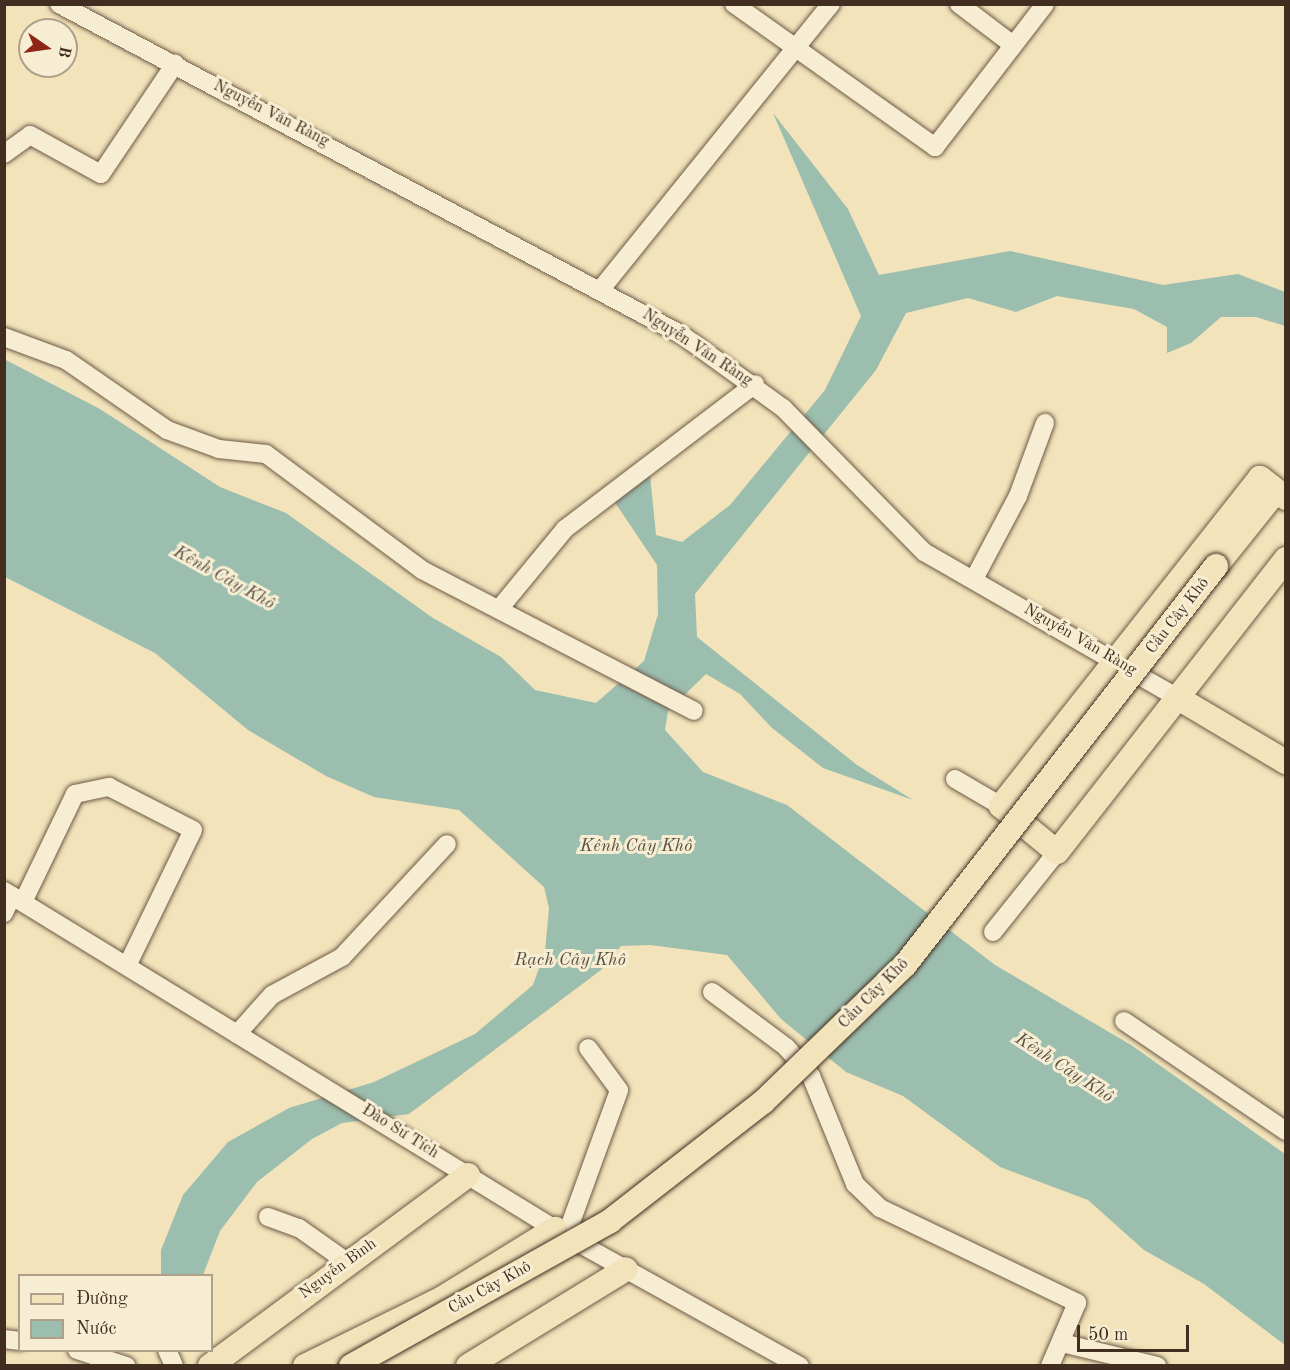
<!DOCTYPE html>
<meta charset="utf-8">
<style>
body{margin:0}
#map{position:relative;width:1290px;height:1370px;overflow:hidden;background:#f2e3ba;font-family:"Old Standard TT",serif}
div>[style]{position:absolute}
.water>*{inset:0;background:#9bbeaf}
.roads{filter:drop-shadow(0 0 2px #6e5a47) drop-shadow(0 0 2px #6e5a47)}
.minor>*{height:18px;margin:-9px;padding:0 9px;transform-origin:9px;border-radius:9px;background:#f7edd2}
.major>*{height:24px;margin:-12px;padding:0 12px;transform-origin:12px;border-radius:12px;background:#f2e3ba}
.bridges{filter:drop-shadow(0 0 2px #422d21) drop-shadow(0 0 2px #422d21)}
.major-bridge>*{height:24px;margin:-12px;padding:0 12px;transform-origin:12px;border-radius:12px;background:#f2e3ba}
span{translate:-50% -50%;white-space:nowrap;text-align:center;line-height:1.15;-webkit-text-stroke:6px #f7edd2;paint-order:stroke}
.street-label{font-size:16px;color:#422d21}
.water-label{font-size:18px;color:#585144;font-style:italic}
.frame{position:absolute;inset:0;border:6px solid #422d21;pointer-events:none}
.legend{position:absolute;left:18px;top:1274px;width:195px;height:78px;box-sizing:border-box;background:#f7edd2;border:2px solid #afa08b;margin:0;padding:8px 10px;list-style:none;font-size:18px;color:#422d21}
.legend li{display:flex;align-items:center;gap:12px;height:30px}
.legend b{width:30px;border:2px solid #afa08b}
.north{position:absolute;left:18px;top:18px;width:60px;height:60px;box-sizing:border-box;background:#f7edd2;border:2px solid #afa08b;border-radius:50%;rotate:103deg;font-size:16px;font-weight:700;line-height:24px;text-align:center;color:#422d21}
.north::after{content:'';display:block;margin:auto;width:21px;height:27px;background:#8f2418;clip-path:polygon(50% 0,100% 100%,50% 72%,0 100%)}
.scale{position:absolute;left:1077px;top:1325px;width:112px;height:27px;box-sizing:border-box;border:3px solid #422d21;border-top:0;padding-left:8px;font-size:18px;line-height:21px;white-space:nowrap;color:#422d21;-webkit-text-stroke:4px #f7edd2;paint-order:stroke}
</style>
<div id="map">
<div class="water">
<i style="clip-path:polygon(773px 113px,848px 209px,879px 275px,1010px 251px,1163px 285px,1238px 274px,1285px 292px,1285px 326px,1256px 317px,1221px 317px,1191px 343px,1167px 353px,1167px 327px,1134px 309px,1057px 296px,1016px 312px,968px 298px,906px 313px,876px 370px,695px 594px,697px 637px,857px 765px,913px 800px,823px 768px,772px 728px,740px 694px,706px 674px,668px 711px,665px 730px,703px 772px,787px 805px,995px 965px,1131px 1045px,1285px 1154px,1285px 1345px,1204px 1284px,1144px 1250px,1088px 1200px,1000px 1167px,903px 1096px,846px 1072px,781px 1019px,727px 955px,650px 945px,621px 946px,601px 970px,409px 1114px,342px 1123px,312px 1139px,257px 1182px,220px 1231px,203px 1275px,161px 1275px,161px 1250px,183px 1195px,228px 1142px,289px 1108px,374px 1082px,475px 1034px,533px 985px,545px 951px,549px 908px,544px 887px,459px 810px,374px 797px,326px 776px,248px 730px,155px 653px,5px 577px,4px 359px,100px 409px,220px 487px,286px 513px,433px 618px,501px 657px,535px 690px,596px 703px,644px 661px,658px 614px,657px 565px,614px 501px,650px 475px,656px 535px,682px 542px,730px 505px,825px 390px,861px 316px)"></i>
</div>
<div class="roads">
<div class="minor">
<i style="left:59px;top:4px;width:705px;rotate:27.98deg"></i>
<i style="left:682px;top:335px;width:125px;rotate:35.9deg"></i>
<i style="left:783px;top:408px;width:202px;rotate:45.6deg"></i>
<i style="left:924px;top:552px;width:293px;rotate:29.9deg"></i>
<i style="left:734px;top:4px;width:247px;rotate:35.4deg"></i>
<i style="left:935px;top:147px;width:180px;rotate:-52.4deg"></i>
<i style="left:959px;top:4px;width:68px;rotate:37.2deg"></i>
<i style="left:4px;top:154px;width:32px;rotate:-36deg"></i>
<i style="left:30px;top:135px;width:81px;rotate:28.8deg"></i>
<i style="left:101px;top:174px;width:133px;rotate:-56.1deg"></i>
<i style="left:601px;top:289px;width:366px;rotate:-51.1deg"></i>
<i style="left:4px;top:337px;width:66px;rotate:20.4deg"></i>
<i style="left:66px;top:360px;width:123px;rotate:34.7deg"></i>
<i style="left:167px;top:430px;width:55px;rotate:20.1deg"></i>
<i style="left:219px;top:449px;width:47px;rotate:6.1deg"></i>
<i style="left:266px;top:454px;width:194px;rotate:36.6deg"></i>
<i style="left:422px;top:570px;width:306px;rotate:27.4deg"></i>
<i style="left:974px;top:579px;width:94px;rotate:-62.1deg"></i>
<i style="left:1018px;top:496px;width:78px;rotate:-69.7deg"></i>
<i style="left:499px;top:609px;width:104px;rotate:-50.5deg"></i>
<i style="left:565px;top:529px;width:239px;rotate:-37.3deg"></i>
<i style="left:955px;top:779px;width:53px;rotate:30.4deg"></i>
<i style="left:4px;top:891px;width:659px;rotate:31.54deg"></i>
<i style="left:566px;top:1236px;width:268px;rotate:29.1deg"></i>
<i style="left:23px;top:902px;width:120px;rotate:-64.3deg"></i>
<i style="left:75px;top:794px;width:35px;rotate:-12deg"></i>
<i style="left:109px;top:787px;width:94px;rotate:27.1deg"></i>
<i style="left:193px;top:830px;width:151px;rotate:115.9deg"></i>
<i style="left:4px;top:913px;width:19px;rotate:-65deg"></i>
<i style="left:993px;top:932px;width:102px;rotate:-51.3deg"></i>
<i style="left:712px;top:992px;width:92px;rotate:36.6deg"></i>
<i style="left:786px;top:1047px;width:38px;rotate:49deg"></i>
<i style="left:811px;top:1076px;width:117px;rotate:67.8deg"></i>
<i style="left:855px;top:1184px;width:35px;rotate:44deg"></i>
<i style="left:880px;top:1208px;width:219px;rotate:25.7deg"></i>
<i style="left:1077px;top:1303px;width:69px;rotate:113.2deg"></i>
<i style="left:1124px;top:1021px;width:196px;rotate:34.2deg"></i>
<i style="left:237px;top:1034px;width:52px;rotate:-48.1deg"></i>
<i style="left:272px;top:995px;width:80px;rotate:-28.5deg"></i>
<i style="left:342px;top:957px;width:154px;rotate:-47.1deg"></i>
<i style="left:268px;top:1217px;width:33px;rotate:20deg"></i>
<i style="left:299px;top:1228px;width:59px;rotate:35.3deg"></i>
<i style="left:566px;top:1236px;width:155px;rotate:-70deg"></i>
<i style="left:619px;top:1090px;width:52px;rotate:-126.4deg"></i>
<i style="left:4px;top:1339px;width:16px;rotate:7deg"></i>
<i style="left:1062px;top:1343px;width:98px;rotate:13.6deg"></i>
<i style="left:77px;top:1350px;width:52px;rotate:18.1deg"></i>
<i style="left:167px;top:1350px;width:17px;rotate:66deg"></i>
</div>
<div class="major">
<i style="left:1286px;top:498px;width:33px;rotate:-142deg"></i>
<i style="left:1260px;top:478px;width:418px;rotate:128.3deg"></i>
<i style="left:1001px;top:806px;width:72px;rotate:39.4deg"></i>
<i style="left:1057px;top:852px;width:372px;rotate:-52deg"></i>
<i style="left:1216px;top:566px;width:96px;rotate:-51.3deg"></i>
<i style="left:1178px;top:698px;width:126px;rotate:30.7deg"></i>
<i style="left:210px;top:1366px;width:321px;rotate:-36.5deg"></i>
<i style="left:305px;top:1366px;width:152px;rotate:-26.2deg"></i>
<i style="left:441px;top:1299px;width:134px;rotate:-31.6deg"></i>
<i style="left:468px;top:1366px;width:185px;rotate:-31.5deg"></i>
</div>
</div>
<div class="bridges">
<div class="major-bridge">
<i style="left:351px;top:1366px;width:297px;rotate:-29.2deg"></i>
<i style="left:610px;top:1221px;width:194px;rotate:-37.9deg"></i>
<i style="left:763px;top:1102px;width:197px;rotate:-44deg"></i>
<i style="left:905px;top:965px;width:506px;rotate:-52.07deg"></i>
</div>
</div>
<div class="street-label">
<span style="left:271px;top:114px;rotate:27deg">Nguyễn Văn Ràng</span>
<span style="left:697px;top:348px;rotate:33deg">Nguyễn Văn Ràng</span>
<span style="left:1178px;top:616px;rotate:-52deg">Cầu Cây Khô</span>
<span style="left:1080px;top:640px;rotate:30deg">Nguyễn Văn Ràng</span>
<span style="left:874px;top:994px;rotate:-45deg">Cầu Cây Khô</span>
<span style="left:400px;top:1132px;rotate:32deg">Đào Sư Tích</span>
<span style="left:338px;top:1269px;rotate:-36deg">Nguyễn Bình</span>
<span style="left:490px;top:1288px;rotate:-29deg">Cầu Cây Khô</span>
</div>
<div class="water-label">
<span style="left:224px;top:578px;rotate:29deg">Kênh Cây Khô</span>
<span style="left:636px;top:846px">Kênh Cây Khô</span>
<span style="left:570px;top:960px">Rạch Cây Khô</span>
<span style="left:1064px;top:1068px;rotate:33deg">Kênh Cây Khô</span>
</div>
<div class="frame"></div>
<ul class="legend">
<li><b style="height:8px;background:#f2e3ba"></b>Đường</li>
<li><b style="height:16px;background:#9bbeaf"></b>Nước</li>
</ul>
<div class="north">B</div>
<div class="scale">50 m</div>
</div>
